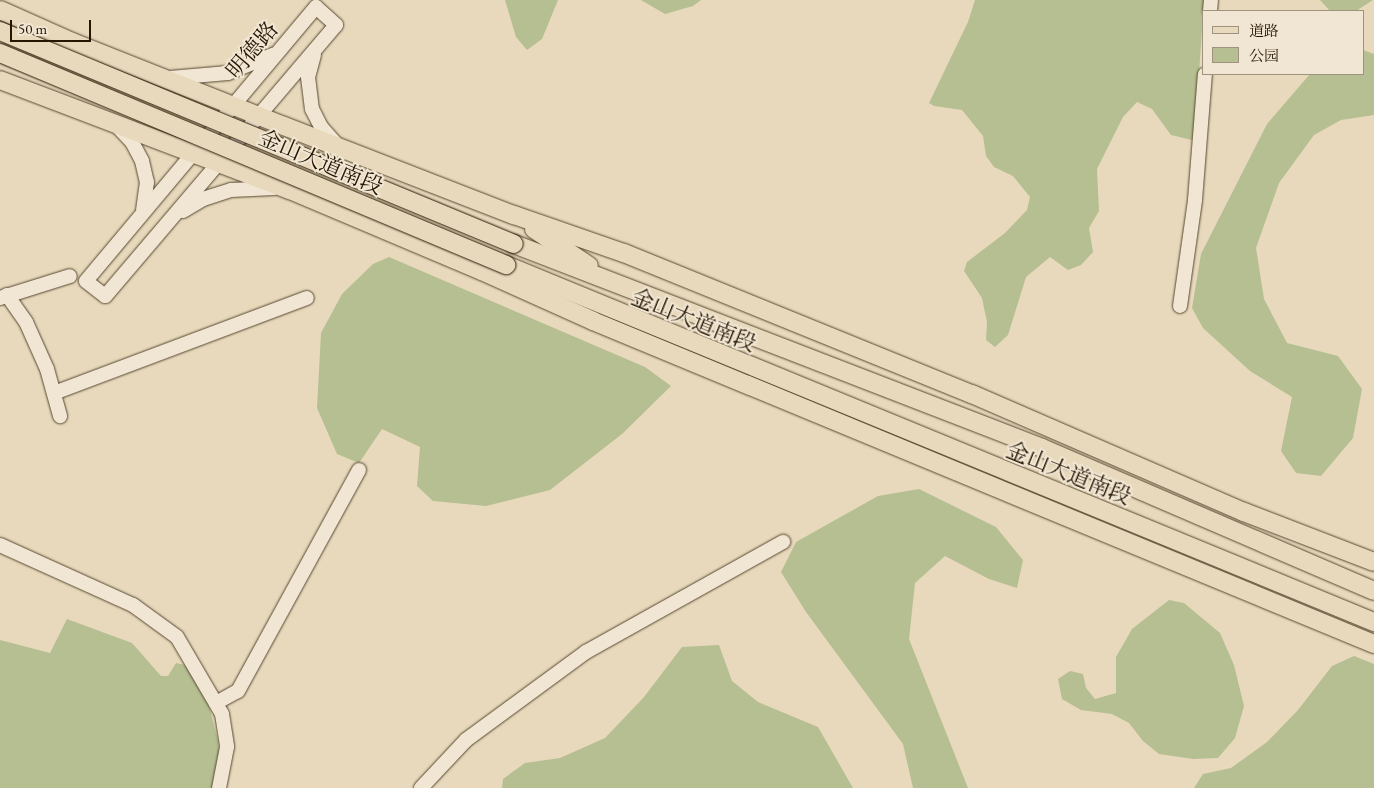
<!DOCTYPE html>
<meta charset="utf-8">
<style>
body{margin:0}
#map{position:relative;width:1374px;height:788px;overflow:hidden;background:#e8d9bc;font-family:"EB Garamond","Noto Serif SC",serif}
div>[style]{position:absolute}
.green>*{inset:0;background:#b5bf91}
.roads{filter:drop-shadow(0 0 1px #564730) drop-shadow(0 0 1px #564730)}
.minor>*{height:14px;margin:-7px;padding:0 7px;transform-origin:7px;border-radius:7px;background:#f0e6d3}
.major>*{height:18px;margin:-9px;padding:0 9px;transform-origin:9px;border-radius:9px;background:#e8d9bc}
.bridges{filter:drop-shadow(0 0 1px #251602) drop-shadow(0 0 1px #251602)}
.major-bridge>*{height:18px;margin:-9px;padding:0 9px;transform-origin:9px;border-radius:9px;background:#e8d9bc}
span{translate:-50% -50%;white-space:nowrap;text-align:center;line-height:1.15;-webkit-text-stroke:4px #f0e6d3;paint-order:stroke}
.street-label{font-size:22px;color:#251602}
.legend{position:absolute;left:1202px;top:10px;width:162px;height:65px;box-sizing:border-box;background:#f0e6d3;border:1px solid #9f937f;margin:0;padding:6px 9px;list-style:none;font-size:15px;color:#251602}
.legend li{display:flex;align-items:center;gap:10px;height:25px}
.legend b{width:25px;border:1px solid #9f937f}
.scale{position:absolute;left:10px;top:20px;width:81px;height:22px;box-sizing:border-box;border:2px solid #251602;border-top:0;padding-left:6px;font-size:15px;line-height:18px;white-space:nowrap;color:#251602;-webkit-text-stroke:4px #f0e6d3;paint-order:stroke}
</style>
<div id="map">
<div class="green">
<i style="clip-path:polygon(505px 0,558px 0,542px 39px,527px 50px,516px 37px)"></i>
<i style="clip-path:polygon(641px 0,701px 0,693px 6px,665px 14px)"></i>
<i style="clip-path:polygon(975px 0,1204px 0,1195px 133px,1192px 140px,1171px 135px,1152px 109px,1137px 102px,1123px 117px,1097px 169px,1099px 211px,1089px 228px,1093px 252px,1081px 265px,1068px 270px,1050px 257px,1026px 277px,1008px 335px,995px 347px,986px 340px,987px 322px,982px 298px,964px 271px,967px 262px,1005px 233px,1027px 210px,1030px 197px,1013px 176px,994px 167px,986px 156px,983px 136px,962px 110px,934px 106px,929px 103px,968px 22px)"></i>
<i style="clip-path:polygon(1320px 0,1373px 0,1356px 11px,1330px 11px)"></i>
<i style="clip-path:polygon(1363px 50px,1374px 54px,1374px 115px,1341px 120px,1314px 135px,1279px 183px,1256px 248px,1264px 299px,1287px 343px,1338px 356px,1362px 389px,1353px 438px,1321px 476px,1296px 473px,1281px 451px,1292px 397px,1250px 371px,1203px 328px,1192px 308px,1201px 254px,1267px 124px,1310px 74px,1363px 74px)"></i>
<i style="clip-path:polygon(389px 257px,645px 367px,671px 386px,622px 434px,550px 490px,486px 506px,433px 501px,417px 486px,420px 447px,382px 429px,359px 463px,337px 454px,317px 408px,321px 333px,342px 294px,373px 264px)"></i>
<i style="clip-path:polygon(919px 489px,996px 527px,1023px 560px,1017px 588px,989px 579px,945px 556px,915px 583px,909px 639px,968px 788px,913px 788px,903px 744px,806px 612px,781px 572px,796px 542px,878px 496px)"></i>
<i style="clip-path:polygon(1169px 600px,1184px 603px,1220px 633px,1234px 665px,1244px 706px,1235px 738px,1218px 758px,1193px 759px,1159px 754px,1143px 741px,1129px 723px,1112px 714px,1081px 710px,1062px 699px,1058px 679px,1070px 671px,1083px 674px,1086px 688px,1095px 699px,1116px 693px,1116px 657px,1132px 629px)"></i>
<i style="clip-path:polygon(67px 619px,132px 643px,161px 676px,168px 676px,176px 663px,185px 665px,207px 698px,218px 741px,221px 767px,215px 788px,0 788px,0 640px,50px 653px)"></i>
<i style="clip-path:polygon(719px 645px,732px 681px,758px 702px,818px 727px,853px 788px,502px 788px,503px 779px,525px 763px,560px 758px,605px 738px,644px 697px,682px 647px)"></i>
<i style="clip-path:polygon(1354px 656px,1374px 664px,1374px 788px,1194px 788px,1203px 774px,1231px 768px,1267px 742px,1298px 710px,1332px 666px)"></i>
</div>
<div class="roads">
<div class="minor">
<i style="left:316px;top:7px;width:27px;rotate:42deg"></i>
<i style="left:336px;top:25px;width:356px;rotate:130.4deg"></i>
<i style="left:105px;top:296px;width:24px;rotate:-142deg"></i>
<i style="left:86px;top:281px;width:358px;rotate:-50deg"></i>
<i style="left:1210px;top:11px;width:11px;rotate:-85deg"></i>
<i style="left:314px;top:55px;width:23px;rotate:105deg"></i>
<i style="left:308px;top:77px;width:32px;rotate:83deg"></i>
<i style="left:312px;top:109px;width:20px;rotate:63deg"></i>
<i style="left:321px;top:127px;width:25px;rotate:48deg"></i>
<i style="left:170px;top:78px;width:58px;rotate:-4.9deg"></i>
<i style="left:228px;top:73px;width:48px;rotate:-22.2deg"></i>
<i style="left:117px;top:126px;width:22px;rotate:47deg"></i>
<i style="left:132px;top:142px;width:21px;rotate:62deg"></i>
<i style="left:142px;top:161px;width:22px;rotate:77deg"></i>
<i style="left:147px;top:182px;width:28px;rotate:98deg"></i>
<i style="left:183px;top:211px;width:23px;rotate:-31deg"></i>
<i style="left:203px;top:199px;width:29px;rotate:-18deg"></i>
<i style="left:231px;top:190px;width:43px;rotate:-2.7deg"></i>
<i style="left:7px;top:295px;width:33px;rotate:55deg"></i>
<i style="left:26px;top:322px;width:51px;rotate:65.9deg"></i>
<i style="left:47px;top:369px;width:49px;rotate:74.5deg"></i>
<i style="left:0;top:298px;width:73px;rotate:-17.4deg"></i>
<i style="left:1180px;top:306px;width:107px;rotate:-81.9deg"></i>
<i style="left:1195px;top:200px;width:126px;rotate:-85.5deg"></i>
<i style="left:54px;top:393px;width:270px;rotate:-20.6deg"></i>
<i style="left:0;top:545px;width:146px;rotate:24.3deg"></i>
<i style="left:133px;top:605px;width:54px;rotate:36deg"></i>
<i style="left:177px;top:637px;width:89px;rotate:59.7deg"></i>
<i style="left:222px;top:714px;width:33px;rotate:81deg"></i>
<i style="left:227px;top:747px;width:42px;rotate:101deg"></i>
<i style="left:216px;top:703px;width:25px;rotate:-29deg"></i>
<i style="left:238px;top:691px;width:252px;rotate:-61.3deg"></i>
<i style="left:421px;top:788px;width:66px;rotate:-46.8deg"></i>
<i style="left:466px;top:740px;width:149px;rotate:-36.3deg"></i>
<i style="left:586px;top:652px;width:226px;rotate:-29.2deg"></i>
</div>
<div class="major">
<i style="left:0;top:10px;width:79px;rotate:24deg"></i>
<i style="left:72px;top:42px;width:228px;rotate:21.6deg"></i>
<i style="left:284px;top:126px;width:247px;rotate:21.2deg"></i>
<i style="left:514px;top:215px;width:116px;rotate:19.1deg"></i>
<i style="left:624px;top:253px;width:375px;rotate:22.1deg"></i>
<i style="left:972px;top:394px;width:296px;rotate:23.5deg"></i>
<i style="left:1244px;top:512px;width:139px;rotate:21deg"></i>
<i style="left:0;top:80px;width:310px;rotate:20.8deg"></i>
<i style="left:290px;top:190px;width:208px;rotate:22.9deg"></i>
<i style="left:482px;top:271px;width:122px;rotate:24.2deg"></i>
<i style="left:593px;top:321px;width:845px;rotate:22.47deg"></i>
<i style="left:534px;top:229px;width:66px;rotate:33.9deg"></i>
<i style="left:514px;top:244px;width:566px;rotate:21.12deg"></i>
<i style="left:1042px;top:448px;width:361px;rotate:23.3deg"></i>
<i style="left:506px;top:265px;width:939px;rotate:22.36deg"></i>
</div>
</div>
<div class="bridges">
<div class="major-bridge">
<i style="left:0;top:31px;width:556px;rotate:22.51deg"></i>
<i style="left:0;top:53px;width:549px;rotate:22.73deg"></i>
</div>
</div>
<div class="street-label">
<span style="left:252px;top:50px;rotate:-50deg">明德路</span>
<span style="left:321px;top:162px;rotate:23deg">金山大道南段</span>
<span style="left:694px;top:320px;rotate:22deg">金山大道南段</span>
<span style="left:1069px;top:473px;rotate:22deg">金山大道南段</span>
</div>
<ul class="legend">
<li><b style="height:6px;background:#e8d9bc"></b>道路</li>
<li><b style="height:14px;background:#b5bf91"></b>公园</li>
</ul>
<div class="scale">50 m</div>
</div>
